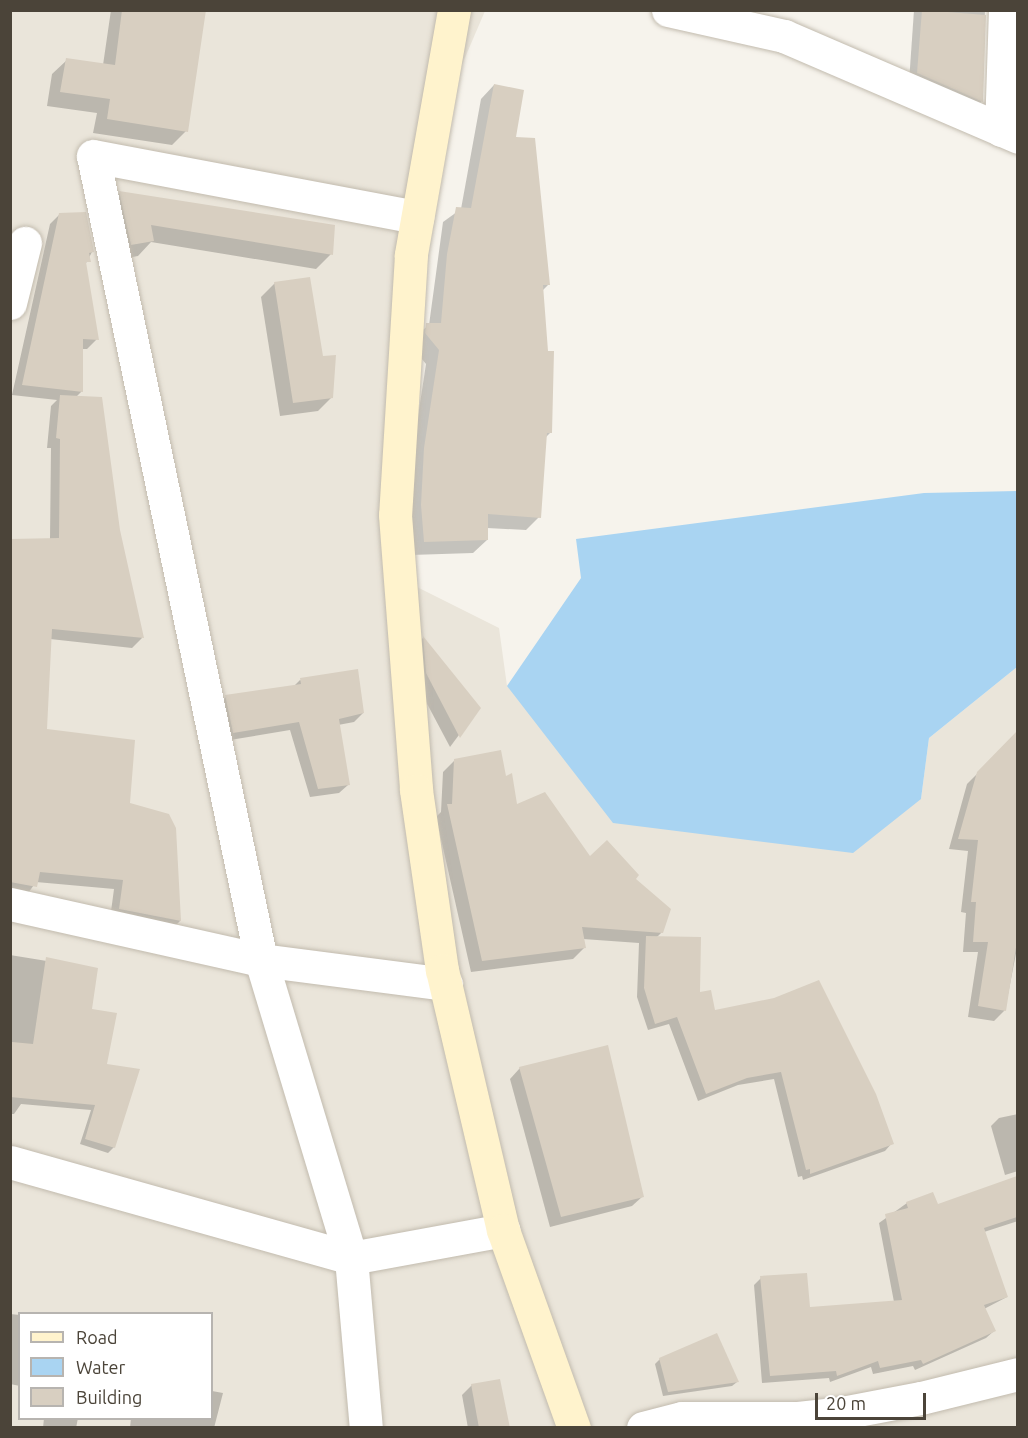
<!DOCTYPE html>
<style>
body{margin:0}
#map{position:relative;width:1028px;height:1438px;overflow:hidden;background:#f6f3ec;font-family:Ubuntu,sans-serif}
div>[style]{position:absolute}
.residential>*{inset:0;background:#eae5da}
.water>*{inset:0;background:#a9d4f2}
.shadow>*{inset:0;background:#0003}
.building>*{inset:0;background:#d8cfc1}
.roads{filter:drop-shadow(0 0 2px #c2bbae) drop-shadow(0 0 2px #c2bbae)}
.minor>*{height:33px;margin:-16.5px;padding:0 16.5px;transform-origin:16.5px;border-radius:16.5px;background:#fff}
.tertiary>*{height:33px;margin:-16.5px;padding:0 16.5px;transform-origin:16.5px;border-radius:16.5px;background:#fff}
.secondary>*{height:33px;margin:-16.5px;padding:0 16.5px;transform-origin:16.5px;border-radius:16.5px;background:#fff3cd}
span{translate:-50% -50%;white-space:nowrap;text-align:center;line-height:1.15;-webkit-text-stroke:5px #fff;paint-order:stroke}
.frame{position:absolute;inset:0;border:12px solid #4b4439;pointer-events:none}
.legend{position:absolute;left:18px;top:1312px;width:195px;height:108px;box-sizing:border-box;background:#fff;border:2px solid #b7b4b0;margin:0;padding:8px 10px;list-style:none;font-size:18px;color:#4b4439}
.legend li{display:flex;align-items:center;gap:12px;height:30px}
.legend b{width:30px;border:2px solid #b7b4b0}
.scale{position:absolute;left:815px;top:1393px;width:111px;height:27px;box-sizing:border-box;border:3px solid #4b4439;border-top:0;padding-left:8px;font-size:18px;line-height:21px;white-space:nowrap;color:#4b4439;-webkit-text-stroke:4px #fff;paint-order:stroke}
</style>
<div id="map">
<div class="residential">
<i style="clip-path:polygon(evenodd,10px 11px,485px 11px,440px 116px,410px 401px,413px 585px,499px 628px,507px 686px,921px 799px,929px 738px,1017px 667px,1017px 1427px,11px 1427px,10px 11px,20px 1314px,212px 1314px,212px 1418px,20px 1418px,20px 1314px)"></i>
</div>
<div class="water">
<i style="clip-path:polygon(1017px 491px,1017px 667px,929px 738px,921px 799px,853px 853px,613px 823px,507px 686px,581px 578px,576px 539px,924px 493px)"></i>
</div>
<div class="shadow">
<i style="clip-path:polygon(111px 10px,205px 10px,186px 131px,172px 145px,93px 133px,97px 113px,47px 106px,52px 74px,67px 60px,103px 65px)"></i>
<i style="clip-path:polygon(914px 10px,985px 10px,982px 101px,973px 109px,909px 82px)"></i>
<i style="clip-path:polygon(494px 85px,514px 138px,548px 285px,542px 291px,551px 432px,545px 438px,539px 517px,526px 530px,487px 528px,487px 540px,473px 553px,411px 555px,411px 462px,426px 364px,412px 347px,413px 338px,429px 325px,443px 222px,461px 209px,481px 99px)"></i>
<i style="clip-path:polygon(120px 193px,331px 254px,316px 269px,151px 242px,138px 256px,116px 260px,105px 207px)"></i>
<i style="clip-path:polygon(60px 214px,92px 252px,85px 265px,97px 339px,87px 349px,82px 349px,82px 391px,76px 397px,119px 531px,142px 638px,132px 648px,50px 639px,45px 730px,128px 804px,174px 828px,180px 921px,170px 931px,110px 919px,114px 889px,36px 882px,26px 896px,10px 893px,10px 539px,50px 539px,51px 448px,47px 448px,51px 406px,57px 400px,12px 395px,50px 224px)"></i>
<i style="clip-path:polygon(275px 283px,322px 358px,332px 397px,318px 411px,280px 416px,261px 297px)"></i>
<i style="clip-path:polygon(423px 638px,479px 708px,450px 747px,416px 683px,413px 647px)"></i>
<i style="clip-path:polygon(300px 680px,363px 713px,354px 722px,338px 725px,348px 785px,339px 793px,310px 797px,290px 730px,224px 741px,217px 705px,226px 697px,293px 687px)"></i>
<i style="clip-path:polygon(1018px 740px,1018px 943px,1005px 1010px,994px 1021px,968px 1017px,978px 952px,963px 952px,966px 913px,961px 912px,968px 851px,949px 849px,967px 784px,1006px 745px)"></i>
<i style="clip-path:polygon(454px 761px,505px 778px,515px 806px,590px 858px,634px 880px,662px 932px,657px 937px,713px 1012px,892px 1143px,885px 1151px,803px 1180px,802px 1176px,798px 1177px,774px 1079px,738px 1085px,698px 1101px,669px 1024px,648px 1030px,637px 997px,639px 943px,583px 939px,585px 947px,573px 959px,471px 972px,436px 817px,441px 812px,443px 772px)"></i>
<i style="clip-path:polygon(10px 955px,96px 969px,90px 1010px,105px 1065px,114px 1147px,108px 1153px,80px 1144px,91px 1110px,21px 1104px,14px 1114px,10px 1114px)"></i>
<i style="clip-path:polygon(520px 1068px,643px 1196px,632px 1206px,550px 1227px,510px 1079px)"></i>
<i style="clip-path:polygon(1018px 1114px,1018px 1171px,1005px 1175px,991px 1126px,999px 1118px)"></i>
<i style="clip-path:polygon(1015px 1178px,1018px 1221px,984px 1232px,1007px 1297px,984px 1309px,994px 1331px,986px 1338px,915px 1370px,913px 1366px,873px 1374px,871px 1367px,830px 1382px,829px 1378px,762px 1383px,754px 1285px,761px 1278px,809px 1309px,894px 1302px,879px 1223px,907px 1203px,937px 1206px)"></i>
<i style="clip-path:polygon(10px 1314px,20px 1315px,20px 1386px,10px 1384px)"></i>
<i style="clip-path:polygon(660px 1359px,737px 1382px,732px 1386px,663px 1396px,655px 1364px)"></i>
<i style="clip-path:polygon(472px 1385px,508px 1428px,468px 1428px,462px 1395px)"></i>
<i style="clip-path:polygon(212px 1391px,223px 1393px,214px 1428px,130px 1428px,131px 1418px,212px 1418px)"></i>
<i style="clip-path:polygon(44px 1418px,78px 1418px,76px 1428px,43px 1428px)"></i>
</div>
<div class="building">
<i style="clip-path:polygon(122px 10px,206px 10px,188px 132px,107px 119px,110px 99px,60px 92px,66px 58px,115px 65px)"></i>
<i style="clip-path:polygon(922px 10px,986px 15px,983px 102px,917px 73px)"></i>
<i style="clip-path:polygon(494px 84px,524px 90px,516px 137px,535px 138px,550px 285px,543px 285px,548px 351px,554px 351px,552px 433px,547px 433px,541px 518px,488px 514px,488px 540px,424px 542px,421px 505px,424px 448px,439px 350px,425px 333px,426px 323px,441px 323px,447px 254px,456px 207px,471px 208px)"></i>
<i style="clip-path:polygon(119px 191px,335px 225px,333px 255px,151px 225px,154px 241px,131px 245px)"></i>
<i style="clip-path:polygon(86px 212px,94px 252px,89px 253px,91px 262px,86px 262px,99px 340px,83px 339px,83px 392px,22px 385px,59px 213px)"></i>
<i style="clip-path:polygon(310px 277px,323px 356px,336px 355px,333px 398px,293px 403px,274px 282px)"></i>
<i style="clip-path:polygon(60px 395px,102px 397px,120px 530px,144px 638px,52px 629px,47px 729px,135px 740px,130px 803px,169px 814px,176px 828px,181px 921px,119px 909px,123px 880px,40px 872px,37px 887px,10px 882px,10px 539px,59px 538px,60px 439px,56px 438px)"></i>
<i style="clip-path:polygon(423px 636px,481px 708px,460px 738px,426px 673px)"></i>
<i style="clip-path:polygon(358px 669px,364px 713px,339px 719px,350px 785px,318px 789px,299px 722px,233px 733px,225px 695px,301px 684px,300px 678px)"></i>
<i style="clip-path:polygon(1017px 731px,1017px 941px,1006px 1011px,978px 1006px,988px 942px,973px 942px,976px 902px,971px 902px,978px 840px,958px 839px,977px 772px)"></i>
<i style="clip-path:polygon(501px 750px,506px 776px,512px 773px,517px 804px,545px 792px,590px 856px,607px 840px,639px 875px,636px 879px,671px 909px,663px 933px,582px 927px,586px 948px,482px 961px,447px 804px,452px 804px,454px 759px)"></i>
<i style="clip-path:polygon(646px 936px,701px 937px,700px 992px,711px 990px,715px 1010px,774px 998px,819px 980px,876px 1094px,894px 1144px,810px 1174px,810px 1169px,806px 1170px,781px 1072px,747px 1078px,706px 1094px,677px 1017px,655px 1024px,644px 988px)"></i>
<i style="clip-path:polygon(46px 957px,98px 968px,92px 1009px,117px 1013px,107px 1064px,140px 1069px,115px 1148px,85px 1139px,95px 1105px,10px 1097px,12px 1042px,33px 1044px)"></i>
<i style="clip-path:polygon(608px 1045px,644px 1197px,561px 1217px,519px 1067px)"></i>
<i style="clip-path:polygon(1017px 1176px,1017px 1217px,984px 1228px,1008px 1297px,984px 1305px,996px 1331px,923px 1364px,921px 1360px,880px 1368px,878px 1361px,837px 1376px,836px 1371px,770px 1376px,760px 1276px,807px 1273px,810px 1307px,902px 1300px,885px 1214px,908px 1208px,906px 1202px,933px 1192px,938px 1204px)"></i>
<i style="clip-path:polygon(717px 1333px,739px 1382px,668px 1392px,659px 1358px)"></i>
<i style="clip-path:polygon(500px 1379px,510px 1428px,479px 1428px,471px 1384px)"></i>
</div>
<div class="roads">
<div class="minor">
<i style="left:668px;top:10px;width:119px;rotate:12.6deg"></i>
<i style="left:784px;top:36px;width:255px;rotate:23.3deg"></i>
<i style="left:1001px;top:130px;width:120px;rotate:-88.1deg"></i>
<i style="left:10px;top:303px;width:62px;rotate:-76deg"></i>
<i style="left:10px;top:904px;width:257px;rotate:12.6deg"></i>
<i style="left:261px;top:960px;width:821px;rotate:-101.8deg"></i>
<i style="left:93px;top:156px;width:330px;rotate:10.7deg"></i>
<i style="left:446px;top:984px;width:187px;rotate:-172.6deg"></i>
<i style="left:261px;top:960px;width:311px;rotate:73.2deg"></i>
<i style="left:351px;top:1258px;width:155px;rotate:-10.4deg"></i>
<i style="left:10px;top:1162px;width:354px;rotate:15.7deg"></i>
<i style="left:351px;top:1258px;width:171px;rotate:85deg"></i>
</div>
<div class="tertiary">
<i style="left:643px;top:1428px;width:40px;rotate:-14.4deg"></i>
<i style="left:682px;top:1418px;width:116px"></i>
<i style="left:798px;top:1418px;width:44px;rotate:-6.5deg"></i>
<i style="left:842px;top:1413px;width:80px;rotate:-10.8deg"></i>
<i style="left:921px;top:1398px;width:100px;rotate:-13.9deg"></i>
</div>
<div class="secondary">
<i style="left:454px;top:10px;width:249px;rotate:100deg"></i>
<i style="left:411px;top:255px;width:260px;rotate:93.5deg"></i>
<i style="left:395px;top:515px;width:276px;rotate:85.6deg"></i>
<i style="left:416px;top:790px;width:182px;rotate:81.8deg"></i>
<i style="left:442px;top:970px;width:267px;rotate:76.8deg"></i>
<i style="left:503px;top:1230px;width:210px;rotate:70.3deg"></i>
</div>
</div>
<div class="frame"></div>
<ul class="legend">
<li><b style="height:8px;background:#fff3cd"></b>Road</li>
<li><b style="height:16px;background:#a9d4f2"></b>Water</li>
<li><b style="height:16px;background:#d8cfc1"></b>Building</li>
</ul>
<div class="scale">20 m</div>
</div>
